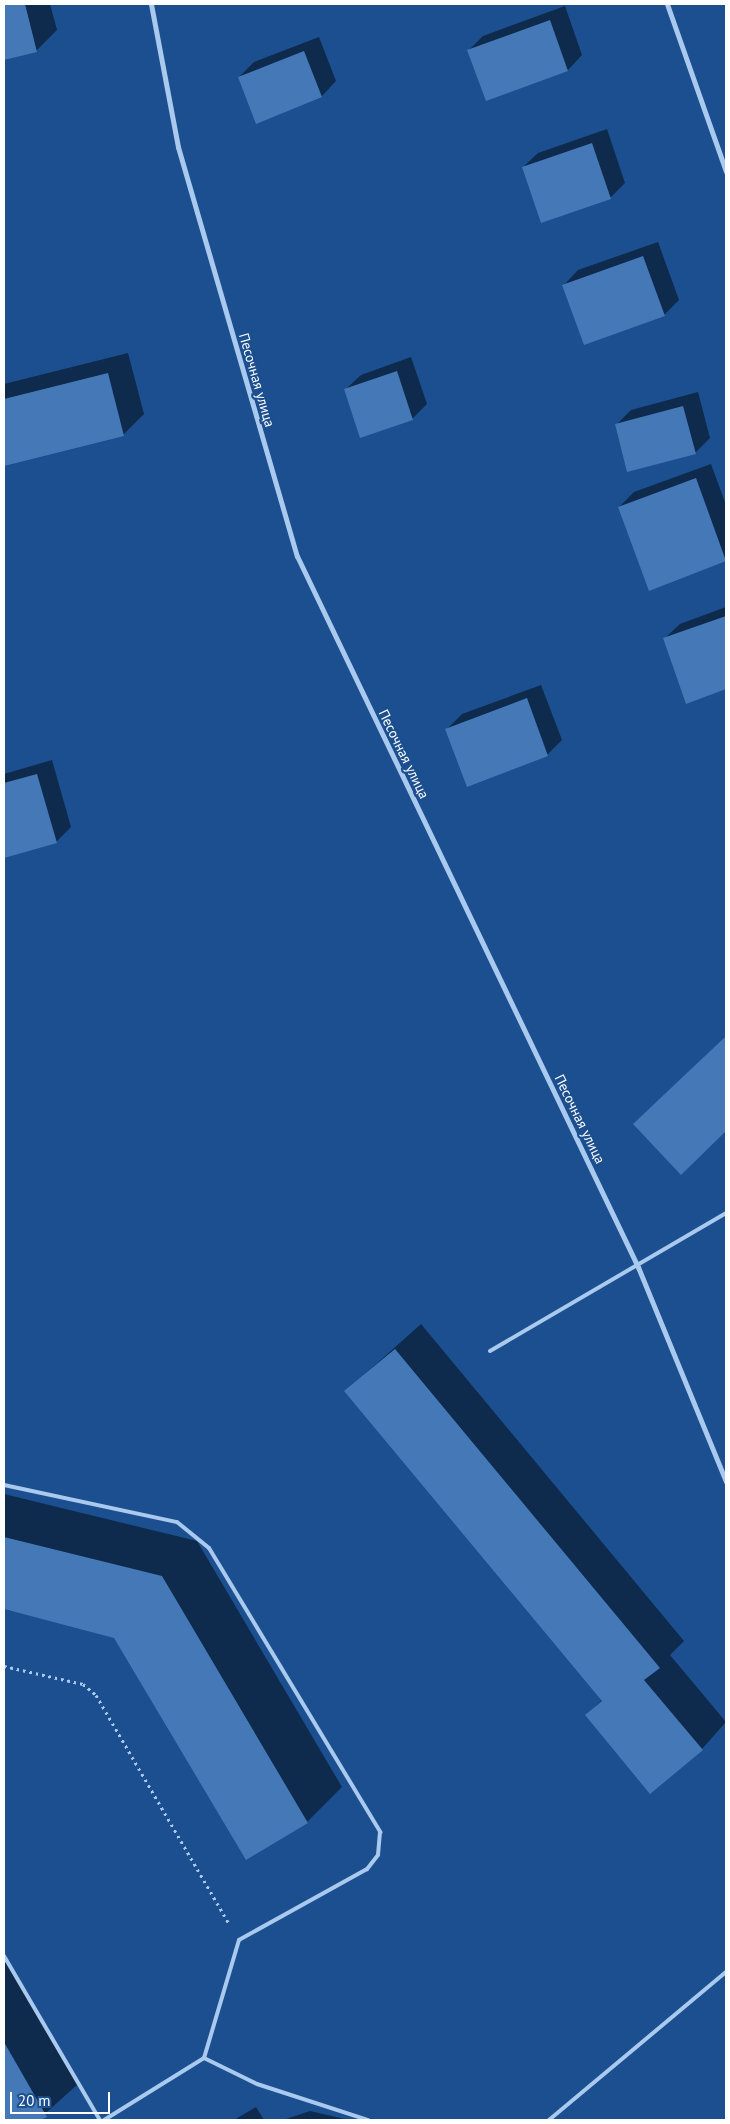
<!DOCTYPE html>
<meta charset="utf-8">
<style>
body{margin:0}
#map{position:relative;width:730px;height:2124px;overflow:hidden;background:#1b4f8f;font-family:"PT Sans",sans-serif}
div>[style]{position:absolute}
.shadow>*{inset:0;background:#0007}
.building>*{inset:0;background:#4478b7}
.path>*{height:3px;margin-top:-1.5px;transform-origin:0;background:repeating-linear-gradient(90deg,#a9c9ee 0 2.5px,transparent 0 6.5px)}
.lane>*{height:4px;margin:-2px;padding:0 2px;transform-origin:2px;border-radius:2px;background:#a9c9ee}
.street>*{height:5px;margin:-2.5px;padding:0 2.5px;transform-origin:2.5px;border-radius:2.5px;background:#a9c9ee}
span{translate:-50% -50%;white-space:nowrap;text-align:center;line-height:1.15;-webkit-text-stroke:4.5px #1b4f8f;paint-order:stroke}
.street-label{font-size:14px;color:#fff}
.frame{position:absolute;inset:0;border:5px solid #fff;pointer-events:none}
.scale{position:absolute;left:10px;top:2092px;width:100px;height:22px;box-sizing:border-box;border:2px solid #fff;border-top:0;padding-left:6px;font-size:15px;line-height:18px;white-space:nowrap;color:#fff;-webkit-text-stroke:4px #1b4f8f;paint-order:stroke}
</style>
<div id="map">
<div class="shadow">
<i style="clip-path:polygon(4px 4px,50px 4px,57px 30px,36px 51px,4px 59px)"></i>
<i style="clip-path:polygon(565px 6px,582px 55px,568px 70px,487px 100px,469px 50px,483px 36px)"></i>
<i style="clip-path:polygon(319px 37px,336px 81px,322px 96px,257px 122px,239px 77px,254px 62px)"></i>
<i style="clip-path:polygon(607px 129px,625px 183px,610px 198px,523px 167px,538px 153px)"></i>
<i style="clip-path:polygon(658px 242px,679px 300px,664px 315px,564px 285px,578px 270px)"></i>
<i style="clip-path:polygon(128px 353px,144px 414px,123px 435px,4px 465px,4px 384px)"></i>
<i style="clip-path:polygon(411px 357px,427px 404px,412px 419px,346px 389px,361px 375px)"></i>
<i style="clip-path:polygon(698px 392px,710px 438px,695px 453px,616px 425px,631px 410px)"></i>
<i style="clip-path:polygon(711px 464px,726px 505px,726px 560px,650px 589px,619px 507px,634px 492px)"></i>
<i style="clip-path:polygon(726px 607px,726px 688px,687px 702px,665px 638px,680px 624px)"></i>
<i style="clip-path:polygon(541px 685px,562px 740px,547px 755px,447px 729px,462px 714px)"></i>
<i style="clip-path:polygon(52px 760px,71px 827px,56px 842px,4px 857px,4px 774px)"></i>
<i style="clip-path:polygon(726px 1036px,726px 1130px,681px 1173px,635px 1124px)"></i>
<i style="clip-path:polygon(421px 1324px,684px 1641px,670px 1655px,726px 1722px,702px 1749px,587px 1715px,602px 1700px,346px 1391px)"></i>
<i style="clip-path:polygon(4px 1494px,197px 1541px,342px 1787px,307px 1822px,115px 1636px,4px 1609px)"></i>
<i style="clip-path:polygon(4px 1956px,78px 2084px,38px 2120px,4px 2120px)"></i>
<i style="clip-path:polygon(256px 2107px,264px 2120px,234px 2120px)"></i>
<i style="clip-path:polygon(310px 2111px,349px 2120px,283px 2120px)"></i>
</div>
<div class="building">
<i style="clip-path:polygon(4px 4px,25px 4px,37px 52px,4px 60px)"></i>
<i style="clip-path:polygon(550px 20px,568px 71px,486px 101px,467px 50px)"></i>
<i style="clip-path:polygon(304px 51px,322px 97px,256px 124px,238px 77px)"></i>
<i style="clip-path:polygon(592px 143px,611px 199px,541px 223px,522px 167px)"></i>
<i style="clip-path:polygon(643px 256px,665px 316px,584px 345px,562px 285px)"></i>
<i style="clip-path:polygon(397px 371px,413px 420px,360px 438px,344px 389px)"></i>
<i style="clip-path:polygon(108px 373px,124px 436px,4px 466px,4px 399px)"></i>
<i style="clip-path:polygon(683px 406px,696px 454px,627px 472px,615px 424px)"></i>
<i style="clip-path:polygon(696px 478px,726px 561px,649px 591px,618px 507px)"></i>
<i style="clip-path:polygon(726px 616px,726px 689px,686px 704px,663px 638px)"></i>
<i style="clip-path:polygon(527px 698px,548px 756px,467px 787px,445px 729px)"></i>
<i style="clip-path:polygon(37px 774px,57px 843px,4px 858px,4px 783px)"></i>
<i style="clip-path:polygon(726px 1036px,726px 1131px,681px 1175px,633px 1124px)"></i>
<i style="clip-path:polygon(395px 1349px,660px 1668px,644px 1680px,703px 1750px,650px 1794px,585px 1715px,602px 1701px,344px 1391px)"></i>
<i style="clip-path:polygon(4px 1537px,162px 1576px,308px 1823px,246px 1860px,114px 1638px,4px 1609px)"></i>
<i style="clip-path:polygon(4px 2042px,47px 2117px,40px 2120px,4px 2120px)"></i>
</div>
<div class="path">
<i style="left:4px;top:1666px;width:81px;rotate:12.8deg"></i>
<i style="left:83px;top:1684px;width:17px;rotate:40deg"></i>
<i style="left:96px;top:1695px;width:266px;rotate:59.8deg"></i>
</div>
<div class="lane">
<i style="left:490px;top:1351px;width:273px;rotate:-30.3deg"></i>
<i style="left:4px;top:1485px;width:177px;rotate:12.1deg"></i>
<i style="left:177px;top:1522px;width:41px;rotate:39.1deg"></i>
<i style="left:209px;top:1548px;width:332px;rotate:58.9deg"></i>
<i style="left:380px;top:1832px;width:23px;rotate:95deg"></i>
<i style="left:378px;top:1855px;width:18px;rotate:128deg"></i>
<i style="left:367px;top:1869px;width:146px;rotate:151deg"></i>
<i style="left:239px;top:1940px;width:123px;rotate:106.5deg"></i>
<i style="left:204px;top:2058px;width:118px;rotate:148.2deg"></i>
<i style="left:4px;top:1956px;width:190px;rotate:59.7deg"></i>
<i style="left:204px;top:2058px;width:59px;rotate:26.1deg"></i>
<i style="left:257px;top:2084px;width:117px;rotate:18deg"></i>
<i style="left:549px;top:2120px;width:231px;rotate:-39.9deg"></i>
</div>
<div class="street">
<i style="left:151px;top:4px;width:146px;rotate:79.3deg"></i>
<i style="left:178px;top:147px;width:426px;rotate:73.8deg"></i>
<i style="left:297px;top:556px;width:789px;rotate:64.38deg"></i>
<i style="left:638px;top:1267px;width:232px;rotate:67.7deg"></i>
<i style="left:667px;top:4px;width:178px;rotate:70.6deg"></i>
</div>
<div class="street-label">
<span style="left:257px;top:380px;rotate:74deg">Песочная улица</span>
<span style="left:404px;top:754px;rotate:64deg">Песочная улица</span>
<span style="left:580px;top:1119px;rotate:64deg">Песочная улица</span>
</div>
<div class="frame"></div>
<div class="scale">20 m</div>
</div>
